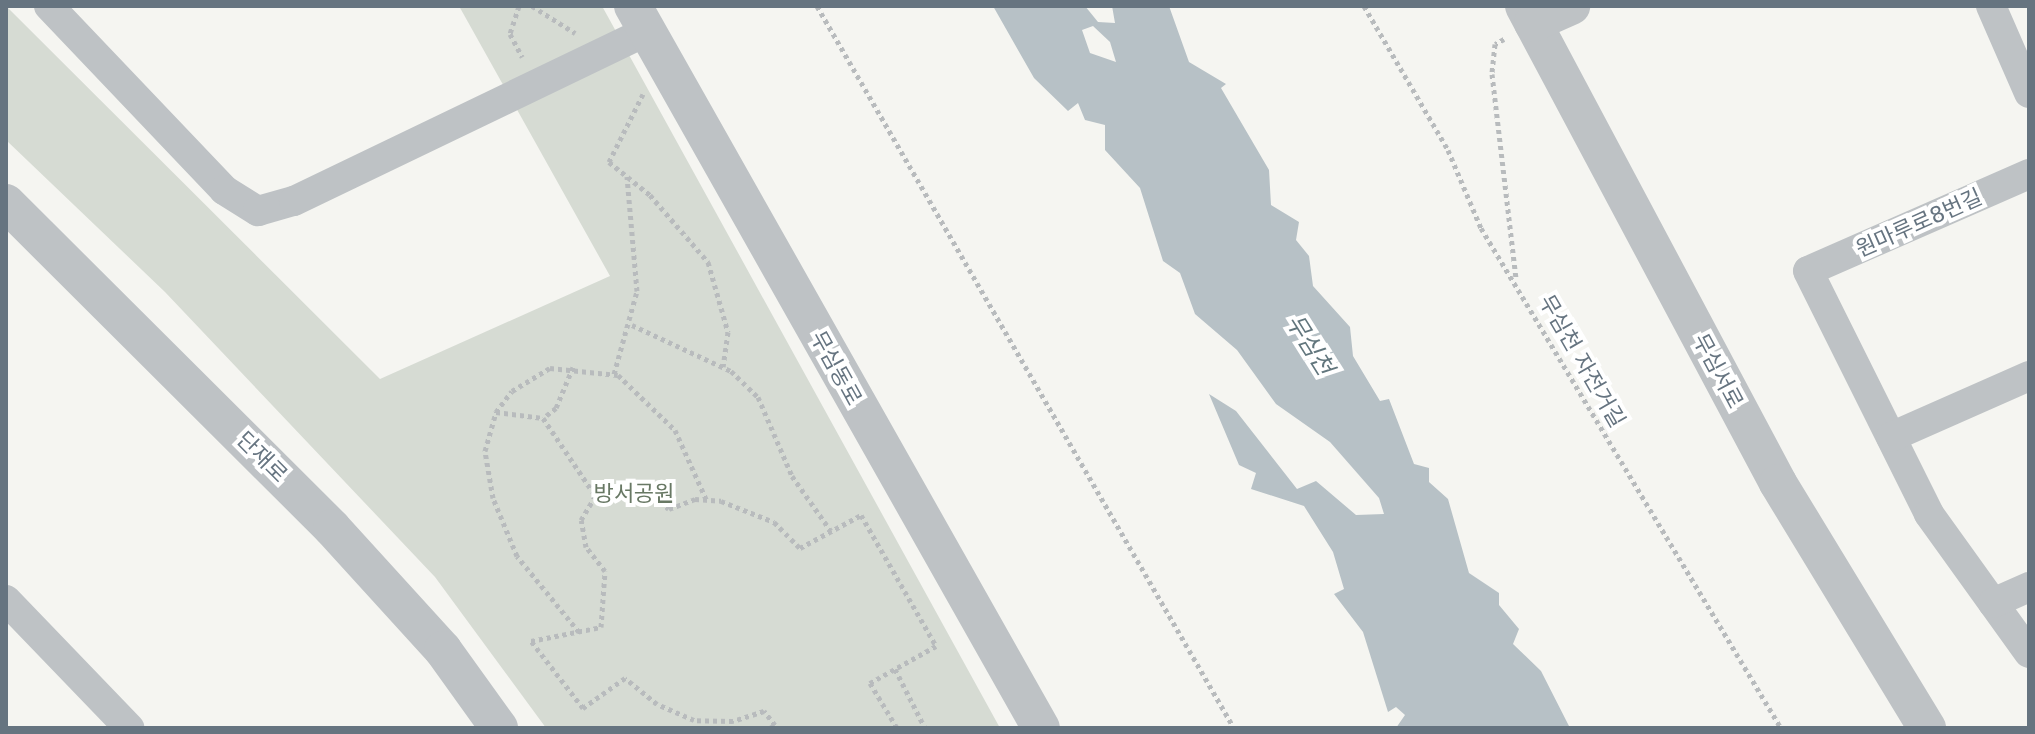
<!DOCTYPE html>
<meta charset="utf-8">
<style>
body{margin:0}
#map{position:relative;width:2035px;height:734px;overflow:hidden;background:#f5f5f1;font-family:"DejaVu Sans","Noto Sans KR",sans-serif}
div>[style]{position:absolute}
.green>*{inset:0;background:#d6dbd3}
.water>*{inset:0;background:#b7c1c6}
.path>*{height:5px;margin-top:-2.5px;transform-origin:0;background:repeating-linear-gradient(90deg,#b8bbbd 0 4px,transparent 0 8px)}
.minor>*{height:30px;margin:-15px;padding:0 15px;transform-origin:15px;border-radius:15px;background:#bec2c5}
.tertiary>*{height:38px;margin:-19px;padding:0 19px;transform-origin:19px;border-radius:19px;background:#bec2c5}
span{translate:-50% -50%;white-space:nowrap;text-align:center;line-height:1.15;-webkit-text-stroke:8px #fff;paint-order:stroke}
.street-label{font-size:22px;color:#667480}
.park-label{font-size:22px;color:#687864}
.water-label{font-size:24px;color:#62767d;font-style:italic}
.frame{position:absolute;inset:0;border:8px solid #667480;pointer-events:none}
</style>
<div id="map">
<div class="green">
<i style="clip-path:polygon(6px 6px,380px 379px,610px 276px,459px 6px,602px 6px,1000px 728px,546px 728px,435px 577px,165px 292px,6px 140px)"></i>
</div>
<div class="water">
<i style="clip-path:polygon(evenodd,993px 6px,1085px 6px,1098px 22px,1115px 23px,1112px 6px,1169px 6px,1189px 62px,1226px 84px,1221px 88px,1269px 170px,1271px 205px,1299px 222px,1296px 240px,1309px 256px,1313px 286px,1350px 327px,1353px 356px,1380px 401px,1389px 399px,1414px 464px,1429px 468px,1429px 482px,1448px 499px,1469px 573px,1499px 593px,1499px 605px,1519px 629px,1513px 644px,1541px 671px,1570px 728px,1396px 728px,1405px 715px,1396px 707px,1388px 712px,1363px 632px,1334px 594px,1344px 589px,1333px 552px,1304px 506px,1251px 489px,1256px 473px,1239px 465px,1209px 394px,1236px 411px,1297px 489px,1316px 481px,1356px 515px,1384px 514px,1379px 498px,1330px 442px,1276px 404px,1237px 350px,1195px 314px,1180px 273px,1163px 261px,1140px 188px,1105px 150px,1105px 125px,1085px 120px,1078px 103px,1068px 111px,1034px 78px,993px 6px,1093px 26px,1110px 42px,1116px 62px,1090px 53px,1082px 30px,1093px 26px)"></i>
</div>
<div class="path">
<i style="left:519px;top:6px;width:29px;rotate:108deg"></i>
<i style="left:510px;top:34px;width:26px;rotate:62deg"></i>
<i style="left:532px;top:6px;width:51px;rotate:32.1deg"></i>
<i style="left:817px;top:6px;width:834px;rotate:59.99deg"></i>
<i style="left:1364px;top:6px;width:167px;rotate:59.7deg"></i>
<i style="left:1448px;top:150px;width:85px;rotate:67.1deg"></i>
<i style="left:1481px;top:228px;width:583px;rotate:59.04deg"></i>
<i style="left:1504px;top:39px;width:10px;rotate:151deg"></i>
<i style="left:1495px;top:44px;width:30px;rotate:96deg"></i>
<i style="left:1492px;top:74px;width:206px;rotate:83.3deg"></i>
<i style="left:643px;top:94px;width:76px;rotate:116.6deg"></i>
<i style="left:609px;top:162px;width:53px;rotate:38.8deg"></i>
<i style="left:650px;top:195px;width:89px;rotate:49.1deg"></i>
<i style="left:708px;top:262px;width:73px;rotate:74.1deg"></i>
<i style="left:728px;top:332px;width:35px;rotate:98deg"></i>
<i style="left:632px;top:325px;width:109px;rotate:24.9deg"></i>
<i style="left:731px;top:371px;width:37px;rotate:44deg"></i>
<i style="left:758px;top:397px;width:86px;rotate:66.7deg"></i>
<i style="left:792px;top:476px;width:67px;rotate:54.7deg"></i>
<i style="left:573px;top:367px;width:44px;rotate:112.5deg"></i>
<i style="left:556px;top:408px;width:16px;rotate:142deg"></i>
<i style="left:543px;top:418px;width:89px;rotate:56deg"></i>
<i style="left:614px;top:374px;width:86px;rotate:-74.5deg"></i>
<i style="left:637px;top:291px;width:115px;rotate:-95deg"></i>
<i style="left:496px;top:412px;width:47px;rotate:7.3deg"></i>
<i style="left:579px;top:632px;width:98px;rotate:-129.2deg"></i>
<i style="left:517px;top:556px;width:63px;rotate:-112.5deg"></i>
<i style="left:493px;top:498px;width:48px;rotate:-99.7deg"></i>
<i style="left:485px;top:451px;width:41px;rotate:-74.2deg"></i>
<i style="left:496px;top:412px;width:26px;rotate:-53deg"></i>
<i style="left:512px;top:391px;width:44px;rotate:-31.2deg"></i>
<i style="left:550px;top:368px;width:68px;rotate:5.9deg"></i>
<i style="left:618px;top:375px;width:79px;rotate:44deg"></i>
<i style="left:675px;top:430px;width:76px;rotate:65.8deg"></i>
<i style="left:895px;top:669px;width:66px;rotate:63deg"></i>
<i style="left:770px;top:728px;width:6px;rotate:-31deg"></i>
<i style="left:775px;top:725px;width:18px;rotate:-128deg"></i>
<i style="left:764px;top:711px;width:33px;rotate:162deg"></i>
<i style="left:733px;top:721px;width:39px;rotate:-179deg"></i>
<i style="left:694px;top:720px;width:40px;rotate:-156.6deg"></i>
<i style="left:657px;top:704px;width:41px;rotate:-140.9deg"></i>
<i style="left:625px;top:678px;width:52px;rotate:144.5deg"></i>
<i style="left:583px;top:708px;width:85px;rotate:-127.8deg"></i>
<i style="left:531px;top:641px;width:71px;rotate:-11.3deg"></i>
<i style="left:601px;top:627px;width:56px;rotate:-85.9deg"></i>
<i style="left:605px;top:571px;width:31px;rotate:-128deg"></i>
<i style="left:586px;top:547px;width:27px;rotate:-100deg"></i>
<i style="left:581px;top:520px;width:39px;rotate:-59deg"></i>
<i style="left:601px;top:487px;width:34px;rotate:-8deg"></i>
<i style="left:635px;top:482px;width:43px;rotate:38.5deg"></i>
<i style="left:669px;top:509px;width:28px;rotate:-21deg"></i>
<i style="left:695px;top:499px;width:26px;rotate:4deg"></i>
<i style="left:721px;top:501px;width:57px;rotate:21.6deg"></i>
<i style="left:774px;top:522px;width:37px;rotate:45deg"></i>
<i style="left:800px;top:548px;width:69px;rotate:-28.4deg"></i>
<i style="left:861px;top:515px;width:151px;rotate:60.2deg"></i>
<i style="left:936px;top:646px;width:76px;rotate:150.7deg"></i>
<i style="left:870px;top:683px;width:52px;rotate:59deg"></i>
</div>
<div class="minor">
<i style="left:49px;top:6px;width:254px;rotate:46.4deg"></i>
<i style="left:224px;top:190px;width:40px;rotate:32deg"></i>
<i style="left:258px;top:211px;width:37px;rotate:-16deg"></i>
<i style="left:294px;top:201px;width:392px;rotate:-25.7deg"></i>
<i style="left:1991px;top:6px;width:95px;rotate:66.4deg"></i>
<i style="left:2029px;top:174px;width:241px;rotate:156.3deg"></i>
<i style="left:1808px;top:271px;width:271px;rotate:63.5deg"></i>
<i style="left:1929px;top:514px;width:171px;rotate:54.3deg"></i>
<i style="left:1891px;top:437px;width:151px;rotate:-23.8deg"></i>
<i style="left:6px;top:600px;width:178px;rotate:46.1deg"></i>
<i style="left:1993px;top:603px;width:39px;rotate:-24deg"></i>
</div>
<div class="tertiary">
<i style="left:633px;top:6px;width:829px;rotate:60.53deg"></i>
<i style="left:1524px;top:6px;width:540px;rotate:61.96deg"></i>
<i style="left:1778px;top:483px;width:287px;rotate:58.7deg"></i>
<i style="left:1533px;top:23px;width:42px;rotate:-24.1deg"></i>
<i style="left:6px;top:203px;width:460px;rotate:44.9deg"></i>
<i style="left:332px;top:528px;width:165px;rotate:47.7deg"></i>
<i style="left:443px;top:650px;width:96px;rotate:54.3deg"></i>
</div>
<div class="street-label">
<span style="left:1919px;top:223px;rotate:-24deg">원마루로8번길</span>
<span style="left:1582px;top:361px;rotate:60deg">무심천 자전거길</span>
<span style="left:836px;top:368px;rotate:61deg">무심동로</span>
<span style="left:1718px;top:371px;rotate:62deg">무심서로</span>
<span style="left:262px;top:457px;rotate:45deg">단재로</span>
</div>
<div class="park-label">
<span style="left:634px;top:494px">방서공원</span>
</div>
<div class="water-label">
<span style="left:1309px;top:345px;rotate:58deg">무심천</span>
</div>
<div class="frame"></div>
</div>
